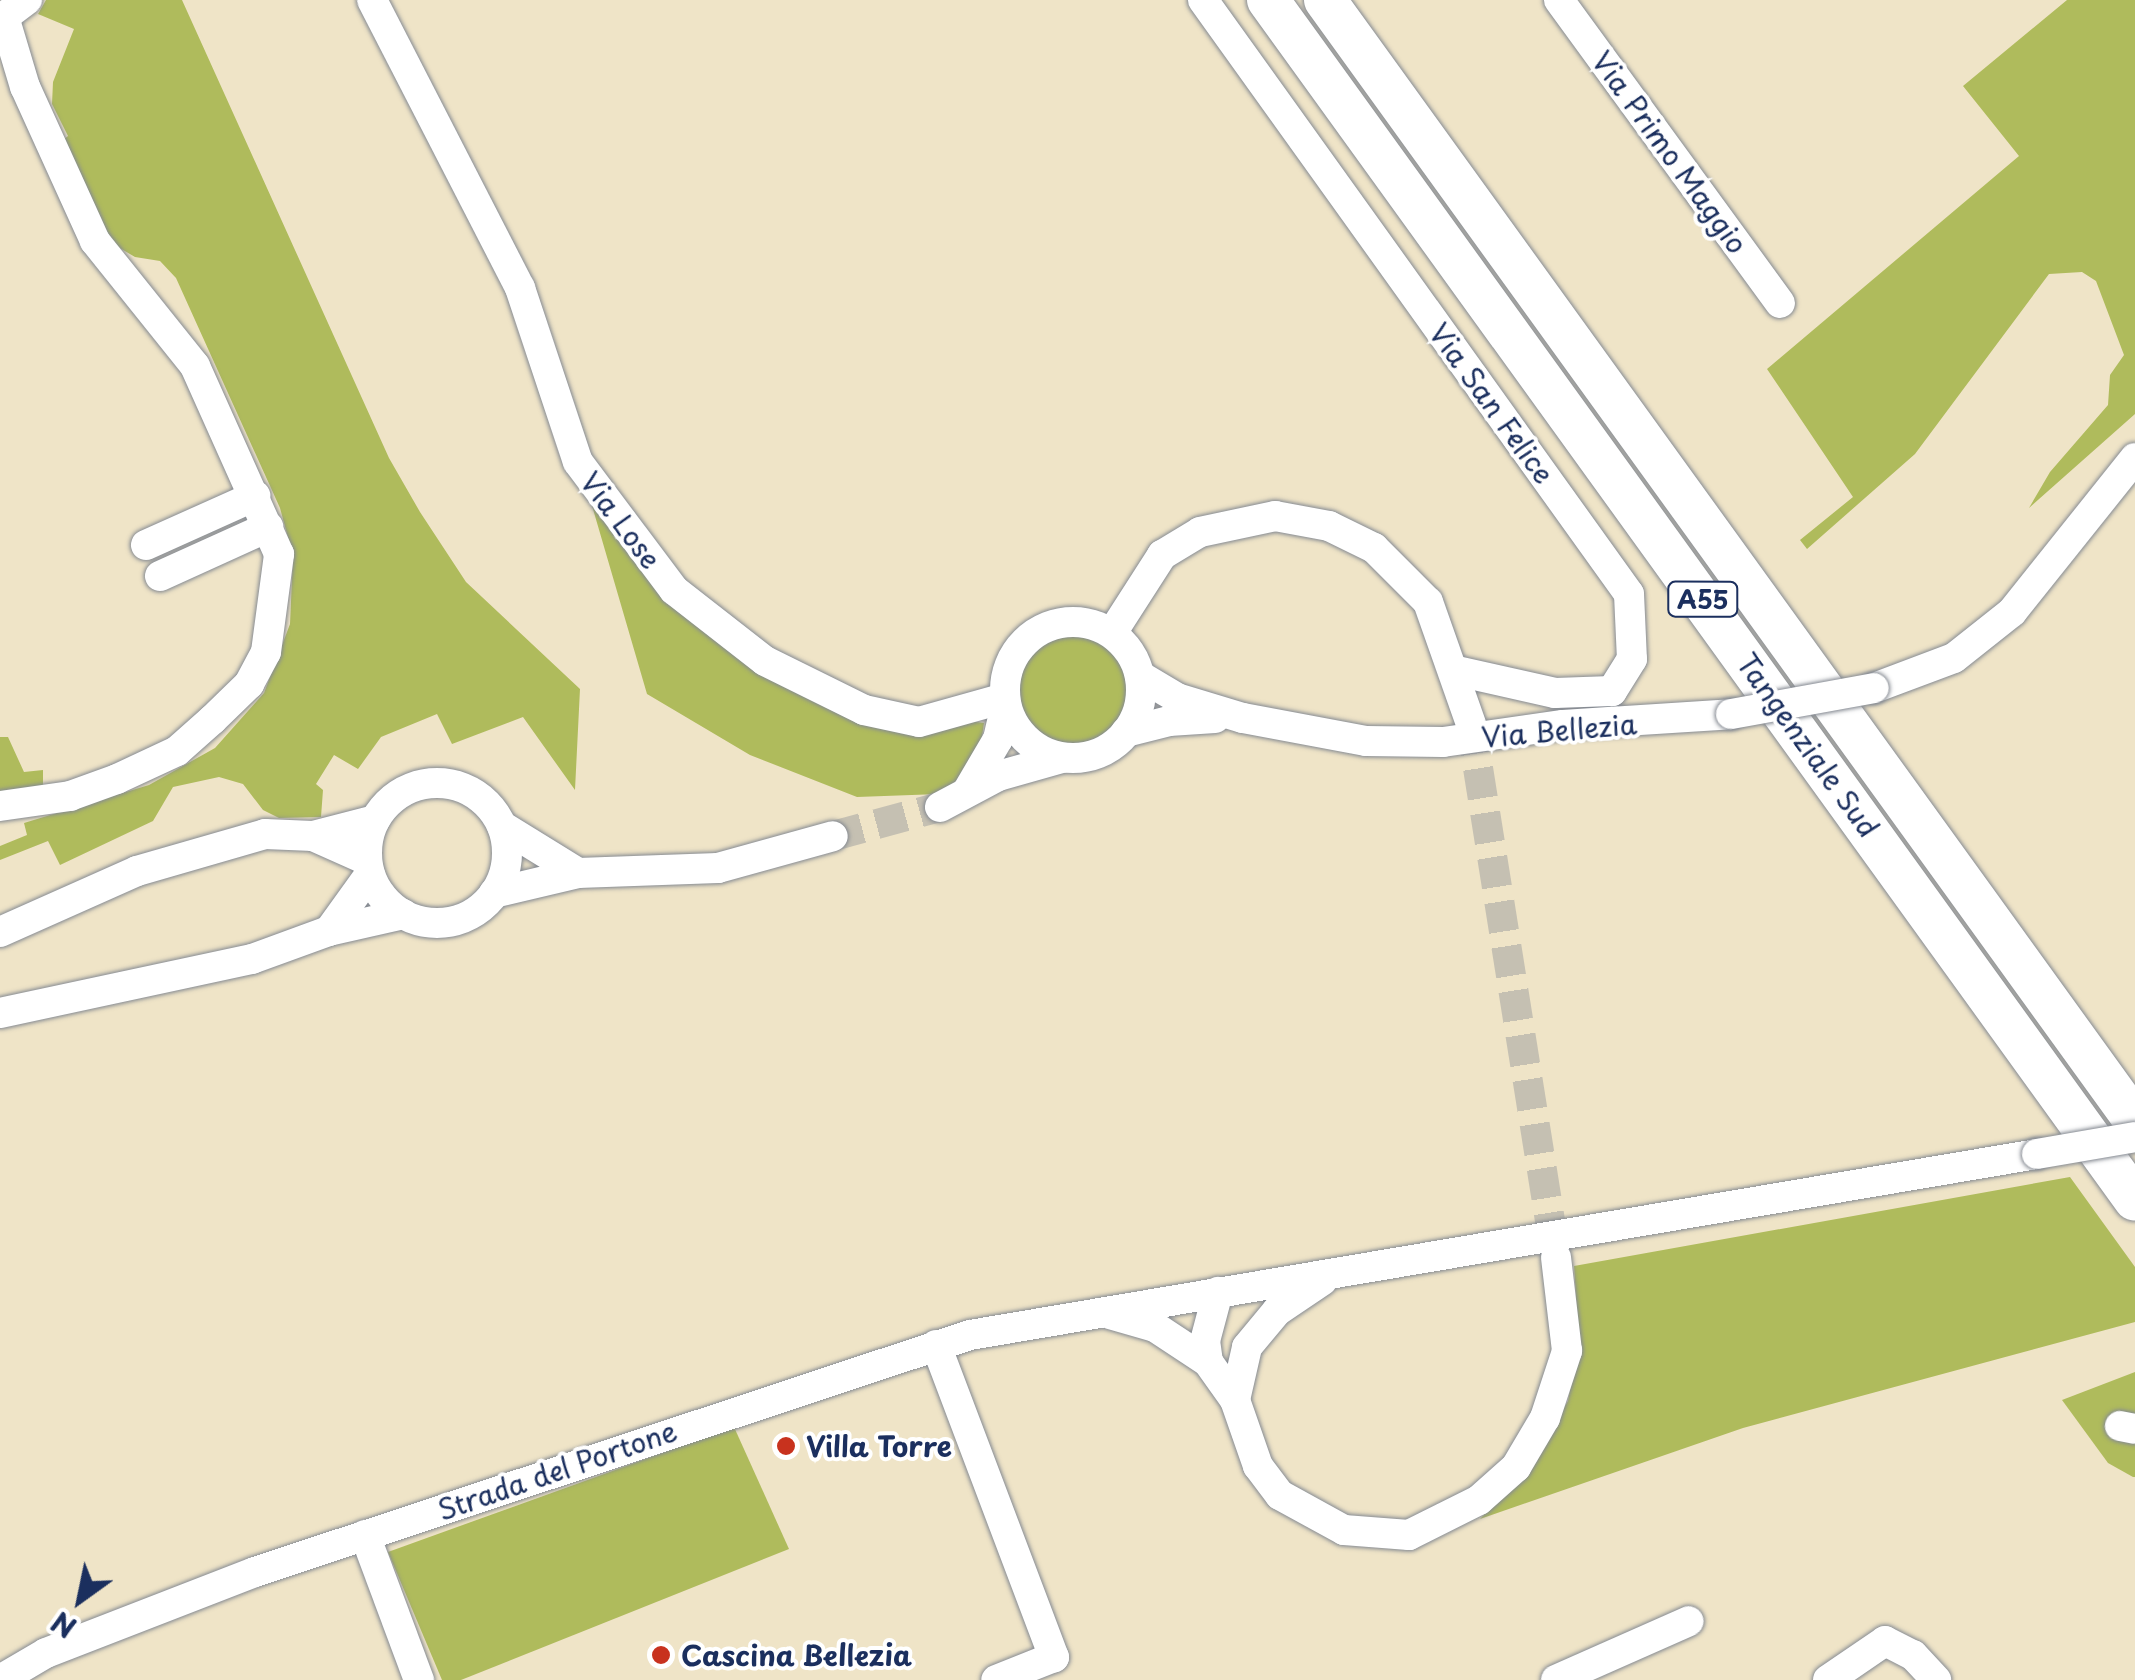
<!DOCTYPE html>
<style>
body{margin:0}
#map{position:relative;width:2135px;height:1680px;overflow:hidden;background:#efe4c7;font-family:"Playpen Sans",sans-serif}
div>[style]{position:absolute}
.green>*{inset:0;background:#afbb5c}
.round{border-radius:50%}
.minor-tunnel>*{height:30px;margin-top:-15px;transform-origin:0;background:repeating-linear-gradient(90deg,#c5c0b2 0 30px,transparent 0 45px)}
.roads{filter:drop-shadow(0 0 2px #858a92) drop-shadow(0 0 2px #858a92)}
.minor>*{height:30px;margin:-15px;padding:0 15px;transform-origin:15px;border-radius:15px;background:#fff}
.minor>.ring{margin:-15px;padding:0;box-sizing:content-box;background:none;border:30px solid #fff;border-radius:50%}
.highway>*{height:42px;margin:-21px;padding:0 21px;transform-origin:21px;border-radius:21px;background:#fff}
.bridges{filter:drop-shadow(0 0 2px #858a92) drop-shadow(0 0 2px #858a92)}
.minor-bridge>*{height:30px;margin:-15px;padding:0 15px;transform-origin:15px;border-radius:15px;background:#fff}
.dots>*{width:28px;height:28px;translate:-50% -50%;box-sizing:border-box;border:5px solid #fff;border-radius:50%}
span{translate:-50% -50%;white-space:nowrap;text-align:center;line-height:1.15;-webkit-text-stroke:8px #fff;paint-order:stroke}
.shield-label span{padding:2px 8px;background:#fff;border:2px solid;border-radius:8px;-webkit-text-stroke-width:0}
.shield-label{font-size:25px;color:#1b2f5e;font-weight:700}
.street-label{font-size:28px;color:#1b2f5e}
.poi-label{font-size:28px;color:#1b2f5e;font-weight:700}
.left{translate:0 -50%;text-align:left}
.north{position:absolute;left:30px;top:1550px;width:100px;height:100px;-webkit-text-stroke:8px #fff;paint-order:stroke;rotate:213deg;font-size:28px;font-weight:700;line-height:40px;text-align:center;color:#1b2f5e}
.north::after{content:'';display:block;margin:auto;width:35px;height:45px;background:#1b2f5e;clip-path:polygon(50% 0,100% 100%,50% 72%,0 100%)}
</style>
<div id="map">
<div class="green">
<i style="clip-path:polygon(46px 0,182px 0,389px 458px,420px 512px,466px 582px,580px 689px,575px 790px,523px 717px,452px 744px,437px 714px,381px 737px,358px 769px,334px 755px,316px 784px,323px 790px,321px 817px,279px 818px,263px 810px,243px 784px,219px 777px,173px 787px,153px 821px,60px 865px,48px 841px,0 860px,0 846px,27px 835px,24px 823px,149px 785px,215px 748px,264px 693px,290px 624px,293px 556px,280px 508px,176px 278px,160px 261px,135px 257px,113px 244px,98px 224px,63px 140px,68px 136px,52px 104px,53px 82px,74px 29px,38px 14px)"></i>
<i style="clip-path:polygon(2067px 0,2135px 0,2135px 414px,2029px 508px,2050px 472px,2108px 405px,2110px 375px,2124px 355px,2096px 281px,2082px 272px,2049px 274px,1915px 454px,1807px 549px,1800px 540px,1853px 497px,1767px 369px,2019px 156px,1963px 86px)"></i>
<i style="clip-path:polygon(588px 492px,627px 546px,823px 702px,984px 723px,977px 772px,939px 794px,857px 797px,750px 755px,647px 694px)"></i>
<i class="round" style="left:1005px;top:622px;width:136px;height:136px"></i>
<i style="clip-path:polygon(0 737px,8px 737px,24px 772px,43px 770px,43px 788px,0 793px)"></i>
<i style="clip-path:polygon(2070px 1177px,2135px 1267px,2135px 1322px,1743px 1428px,1480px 1519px,1529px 1468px,1568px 1401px,1579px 1342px,1574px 1266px)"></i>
<i style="clip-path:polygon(2135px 1372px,2135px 1477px,2133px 1477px,2108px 1463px,2062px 1400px)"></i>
<i style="clip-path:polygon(734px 1427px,789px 1549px,461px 1680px,442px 1680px,388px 1552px)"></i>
</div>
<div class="minor-tunnel">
<i style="left:1471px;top:724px;width:541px;rotate:80.96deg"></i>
<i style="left:833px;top:836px;width:111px;rotate:-15.2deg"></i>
</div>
<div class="roads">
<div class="minor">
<i style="left:372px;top:0;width:324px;rotate:62.8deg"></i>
<i style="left:520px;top:288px;width:183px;rotate:71.6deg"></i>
<i style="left:578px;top:462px;width:160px;rotate:53.1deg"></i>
<i style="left:674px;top:590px;width:115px;rotate:38deg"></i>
<i style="left:765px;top:661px;width:110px;rotate:26.3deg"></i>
<i style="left:864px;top:710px;width:56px;rotate:12.3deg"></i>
<i style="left:919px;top:722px;width:89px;rotate:-15.6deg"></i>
<i style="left:1203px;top:0;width:731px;rotate:54.35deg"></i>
<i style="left:1629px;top:594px;width:65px;rotate:87.4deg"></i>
<i style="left:1632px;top:659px;width:38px;rotate:122deg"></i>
<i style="left:1612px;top:691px;width:57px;rotate:178deg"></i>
<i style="left:1555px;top:693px;width:100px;rotate:-167.3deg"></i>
<i style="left:1559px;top:0;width:375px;rotate:53.9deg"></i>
<i style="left:0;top:20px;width:34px;rotate:-37deg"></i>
<i style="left:146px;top:545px;width:120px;rotate:-24.2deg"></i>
<i style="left:160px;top:576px;width:119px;rotate:-24.4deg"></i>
<i class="ring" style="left:1005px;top:622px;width:106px;height:106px"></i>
<i style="left:1112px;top:633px;width:93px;rotate:-57.3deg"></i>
<i style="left:1162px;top:555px;width:44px;rotate:-31.2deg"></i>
<i style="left:1200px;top:532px;width:77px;rotate:-12deg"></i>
<i style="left:1275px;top:516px;width:55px;rotate:10.5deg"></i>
<i style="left:1329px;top:526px;width:50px;rotate:26.1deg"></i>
<i style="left:1374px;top:548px;width:76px;rotate:45deg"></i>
<i style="left:1428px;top:602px;width:129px;rotate:70.6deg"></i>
<i style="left:1140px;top:676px;width:43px;rotate:30.7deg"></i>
<i style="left:1177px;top:698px;width:69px;rotate:16.9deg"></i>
<i style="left:1243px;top:718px;width:125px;rotate:10.6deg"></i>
<i style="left:1366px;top:741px;width:77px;rotate:0.7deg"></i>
<i style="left:1443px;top:742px;width:121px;rotate:-8.1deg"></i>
<i style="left:1563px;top:725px;width:168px;rotate:-3.7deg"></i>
<i style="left:1874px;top:688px;width:85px;rotate:-20.6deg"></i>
<i style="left:1954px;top:658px;width:74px;rotate:-38.4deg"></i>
<i style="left:2012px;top:612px;width:197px;rotate:-51.4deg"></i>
<i style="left:1126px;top:732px;width:44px;rotate:-14.3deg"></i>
<i style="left:1169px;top:721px;width:46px;rotate:-3.7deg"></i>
<i class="ring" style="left:367px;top:783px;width:110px;height:110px"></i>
<i style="left:968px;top:790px;width:59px;rotate:-59.5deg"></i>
<i style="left:998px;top:739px;width:35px;rotate:-77deg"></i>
<i style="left:0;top:806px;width:71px;rotate:-8.1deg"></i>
<i style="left:70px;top:796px;width:50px;rotate:-19.9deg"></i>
<i style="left:117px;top:779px;width:66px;rotate:-25deg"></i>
<i style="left:177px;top:751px;width:47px;rotate:-41.5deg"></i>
<i style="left:212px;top:720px;width:52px;rotate:-44.2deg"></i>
<i style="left:249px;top:684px;width:36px;rotate:-62deg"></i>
<i style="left:266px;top:652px;width:99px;rotate:-82.4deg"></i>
<i style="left:279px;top:554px;width:206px;rotate:-114.1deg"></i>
<i style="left:195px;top:366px;width:160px;rotate:-128.7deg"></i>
<i style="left:95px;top:241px;width:169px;rotate:-114.4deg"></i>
<i style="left:25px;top:87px;width:70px;rotate:-106.6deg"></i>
<i style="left:940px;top:807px;width:66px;rotate:-28.1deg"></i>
<i style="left:998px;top:776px;width:66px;rotate:-15.7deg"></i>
<i style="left:502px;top:826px;width:89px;rotate:31.7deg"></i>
<i style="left:367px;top:860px;width:59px;rotate:-156deg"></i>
<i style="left:313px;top:836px;width:64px;rotate:-14.5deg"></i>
<i style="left:494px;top:893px;width:86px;rotate:-13.4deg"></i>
<i style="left:578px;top:873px;width:140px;rotate:-2deg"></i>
<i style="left:718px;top:868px;width:119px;rotate:-15.5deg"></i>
<i style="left:329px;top:931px;width:70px;rotate:-54.3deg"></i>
<i style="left:0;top:932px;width:150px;rotate:-24deg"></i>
<i style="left:137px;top:871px;width:133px;rotate:-16.1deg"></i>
<i style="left:265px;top:834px;width:48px;rotate:2.4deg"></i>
<i style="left:0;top:1013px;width:258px;rotate:-12.1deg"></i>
<i style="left:252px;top:959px;width:82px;rotate:-20deg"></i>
<i style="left:329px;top:931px;width:76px;rotate:-12.9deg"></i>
<i style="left:1110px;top:1314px;width:47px;rotate:16.1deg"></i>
<i style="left:1155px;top:1327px;width:64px;rotate:33.4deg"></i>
<i style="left:1208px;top:1362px;width:47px;rotate:54.6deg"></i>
<i style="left:1235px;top:1400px;width:70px;rotate:70.8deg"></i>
<i style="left:1258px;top:1466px;width:36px;rotate:53deg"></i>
<i style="left:1280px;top:1495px;width:73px;rotate:28.7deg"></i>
<i style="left:1344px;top:1530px;width:65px;rotate:4.4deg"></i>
<i style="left:1409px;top:1535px;width:78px;rotate:-26.6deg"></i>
<i style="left:1479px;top:1500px;width:50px;rotate:-41.7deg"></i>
<i style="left:1516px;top:1467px;width:57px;rotate:-59.4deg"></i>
<i style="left:1545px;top:1418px;width:71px;rotate:-71.8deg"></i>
<i style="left:1567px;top:1351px;width:94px;rotate:-96.7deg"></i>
<i style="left:936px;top:1345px;width:334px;rotate:69.3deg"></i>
<i style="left:1054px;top:1657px;width:62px;rotate:158.4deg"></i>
<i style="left:1208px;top:1362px;width:21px;rotate:-98deg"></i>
<i style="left:1205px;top:1341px;width:51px;rotate:-75.1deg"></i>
<i style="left:1235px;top:1400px;width:54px;rotate:-77.2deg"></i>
<i style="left:1247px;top:1347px;width:47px;rotate:-50.2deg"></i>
<i style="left:1277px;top:1311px;width:55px;rotate:-34deg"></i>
<i style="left:2120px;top:1426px;width:15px;rotate:11deg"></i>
<i style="left:365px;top:1535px;width:155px;rotate:69.6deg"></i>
<i style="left:0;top:1680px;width:53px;rotate:-30.4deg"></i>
<i style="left:46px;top:1653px;width:224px;rotate:-21.2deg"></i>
<i style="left:255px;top:1572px;width:753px;rotate:-18.34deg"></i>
<i style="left:970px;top:1335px;width:1082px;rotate:-9.63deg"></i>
<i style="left:1556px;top:1680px;width:145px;rotate:-23.9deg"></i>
<i style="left:1828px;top:1680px;width:69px;rotate:-34.4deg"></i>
<i style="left:1885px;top:1641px;width:31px;rotate:27deg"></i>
<i style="left:1913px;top:1655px;width:34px;rotate:47deg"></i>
</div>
<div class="highway">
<i style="left:1268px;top:0;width:1480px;rotate:54.15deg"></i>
<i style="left:1325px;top:0;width:1383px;rotate:54.15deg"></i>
</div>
</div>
<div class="bridges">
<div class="minor-bridge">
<i style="left:1731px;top:714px;width:145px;rotate:-10.3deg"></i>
<i style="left:2037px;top:1154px;width:99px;rotate:-9.8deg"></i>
</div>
</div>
<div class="dots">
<i style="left:786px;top:1446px;background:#c8321e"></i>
<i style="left:661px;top:1655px;background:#c8321e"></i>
</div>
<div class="shield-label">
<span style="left:1703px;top:599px">A55</span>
</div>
<div class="street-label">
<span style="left:1670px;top:152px;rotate:54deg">Via Primo Maggio</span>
<span style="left:1492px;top:403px;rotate:54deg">Via San Felice</span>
<span style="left:621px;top:520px;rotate:53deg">Via Lose</span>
<span style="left:1559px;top:730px;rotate:-5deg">Via Bellezia</span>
<span style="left:1808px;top:745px;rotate:54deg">Tangenziale Sud</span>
<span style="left:557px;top:1470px;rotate:-19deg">Strada del Portone</span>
</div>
<div class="poi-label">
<span class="left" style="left:806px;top:1446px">Villa Torre</span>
<span class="left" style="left:681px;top:1655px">Cascina Bellezia</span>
</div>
<div class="north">N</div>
</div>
